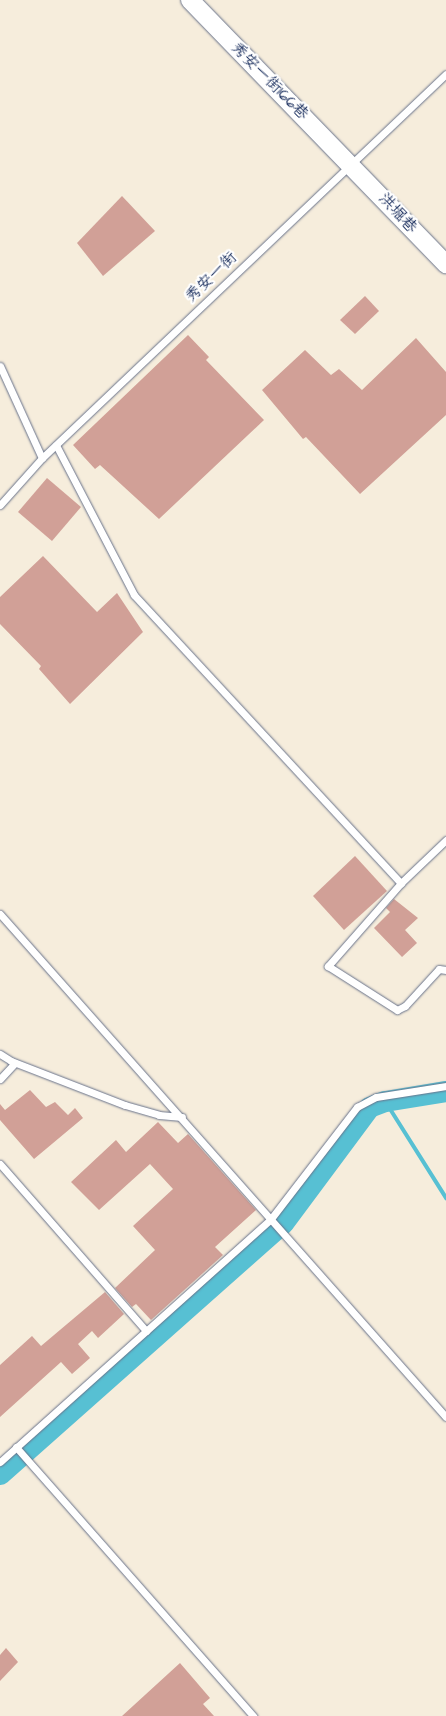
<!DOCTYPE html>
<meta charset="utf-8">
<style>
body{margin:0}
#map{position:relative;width:446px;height:1716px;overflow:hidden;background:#f6eddc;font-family:"Architects Daughter","LXGW WenKai TC",sans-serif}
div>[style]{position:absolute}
.stream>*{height:4px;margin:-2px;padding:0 2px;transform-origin:2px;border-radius:2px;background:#57c0d3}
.river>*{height:21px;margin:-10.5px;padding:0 10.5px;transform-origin:10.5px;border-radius:10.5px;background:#57c0d3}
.building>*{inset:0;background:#d1a097}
.roads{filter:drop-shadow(0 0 1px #68728a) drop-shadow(0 0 1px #68728a)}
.service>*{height:7px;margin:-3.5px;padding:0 3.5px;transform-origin:3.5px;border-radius:3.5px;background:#fff}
.tertiary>*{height:18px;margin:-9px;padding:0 9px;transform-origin:9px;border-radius:9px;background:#fff}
span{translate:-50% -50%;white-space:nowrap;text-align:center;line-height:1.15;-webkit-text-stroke:4.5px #fff;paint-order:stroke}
.street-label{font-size:16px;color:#1b2f5e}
</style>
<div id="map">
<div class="stream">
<i style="left:385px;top:1101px;width:115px;rotate:57.8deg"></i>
</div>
<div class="river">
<i style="left:0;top:1474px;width:378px;rotate:-41.6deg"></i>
<i style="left:283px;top:1223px;width:144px;rotate:-53.4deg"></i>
<i style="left:369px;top:1107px;width:17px;rotate:-21deg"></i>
<i style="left:385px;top:1101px;width:62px;rotate:-9.3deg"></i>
</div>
<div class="building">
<i style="clip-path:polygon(122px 196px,155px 231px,103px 276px,77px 243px)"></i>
<i style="clip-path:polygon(365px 296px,379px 311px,355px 334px,340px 320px)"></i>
<i style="clip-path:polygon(188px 335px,209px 357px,206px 360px,264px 420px,159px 519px,100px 465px,95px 469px,73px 445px)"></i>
<i style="clip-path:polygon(416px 338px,446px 372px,446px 415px,360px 494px,306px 437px,303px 439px,262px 390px,305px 350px,331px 375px,339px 369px,362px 390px)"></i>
<i style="clip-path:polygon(47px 478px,81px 507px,52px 541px,18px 512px)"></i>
<i style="clip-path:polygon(43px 556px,97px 612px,117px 593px,143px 632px,70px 704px,39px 669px,41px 666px,0 624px,0 597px)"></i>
<i style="clip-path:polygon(355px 856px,387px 891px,344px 930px,313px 896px)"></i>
<i style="clip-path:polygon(394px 899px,418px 918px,405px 930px,417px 943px,402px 957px,374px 928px,390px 912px,386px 908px)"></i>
<i style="clip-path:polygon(30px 1090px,46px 1107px,55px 1102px,68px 1115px,75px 1108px,83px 1118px,34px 1159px,0 1120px,0 1104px,5px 1110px)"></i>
<i style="clip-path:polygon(158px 1122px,178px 1143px,188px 1134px,256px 1210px,215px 1247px,223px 1255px,151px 1320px,136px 1304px,132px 1307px,115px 1288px,155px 1250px,133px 1226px,173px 1189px,150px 1164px,99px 1210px,71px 1182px,116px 1140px,126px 1152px)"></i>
<i style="clip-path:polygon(105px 1292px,124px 1314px,98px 1338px,92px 1331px,78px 1344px,90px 1358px,72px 1374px,61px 1362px,0 1417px,0 1365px,32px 1336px,41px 1346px)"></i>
<i style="clip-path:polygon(6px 1648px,18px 1662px,0 1681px,0 1655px)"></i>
<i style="clip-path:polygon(180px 1663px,210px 1698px,203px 1704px,214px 1716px,122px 1716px)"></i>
</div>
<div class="roads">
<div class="service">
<i style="left:0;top:366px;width:101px;rotate:65.5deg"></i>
<i style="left:56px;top:445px;width:169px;rotate:62.5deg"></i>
<i style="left:134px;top:595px;width:393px;rotate:47.2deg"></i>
<i style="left:0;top:505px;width:63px;rotate:-48.2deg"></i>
<i style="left:42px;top:458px;width:557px;rotate:-43.55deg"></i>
<i style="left:446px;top:840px;width:62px;rotate:136.3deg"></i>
<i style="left:401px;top:883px;width:111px;rotate:131.3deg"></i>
<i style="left:328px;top:966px;width:82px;rotate:32.5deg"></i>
<i style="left:397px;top:1010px;width:9px;rotate:-27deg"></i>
<i style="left:405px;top:1006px;width:50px;rotate:-47.4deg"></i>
<i style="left:439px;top:969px;width:7px;rotate:8deg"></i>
<i style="left:0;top:914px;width:672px;rotate:48.44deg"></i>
<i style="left:0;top:1054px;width:13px;rotate:32deg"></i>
<i style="left:11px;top:1061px;width:122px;rotate:21.1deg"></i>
<i style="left:125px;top:1105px;width:35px;rotate:16deg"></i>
<i style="left:159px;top:1115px;width:23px;rotate:5deg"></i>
<i style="left:0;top:1079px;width:22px;rotate:-47deg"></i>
<i style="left:0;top:1164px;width:222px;rotate:48.8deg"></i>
<i style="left:16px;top:1447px;width:359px;rotate:48.6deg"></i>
<i style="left:0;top:1462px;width:363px;rotate:-41.9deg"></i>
<i style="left:270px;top:1220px;width:143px;rotate:-52.4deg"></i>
<i style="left:357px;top:1107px;width:21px;rotate:-28deg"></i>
<i style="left:376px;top:1097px;width:71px;rotate:-8.9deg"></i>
</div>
<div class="tertiary">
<i style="left:190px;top:0;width:368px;rotate:45.9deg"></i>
</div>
</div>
<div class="street-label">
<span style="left:270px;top:81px;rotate:45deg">秀安一街166巷</span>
<span style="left:398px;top:213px;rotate:47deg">洪堀巷</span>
<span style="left:211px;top:277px;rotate:-44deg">秀安一街</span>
</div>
</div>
